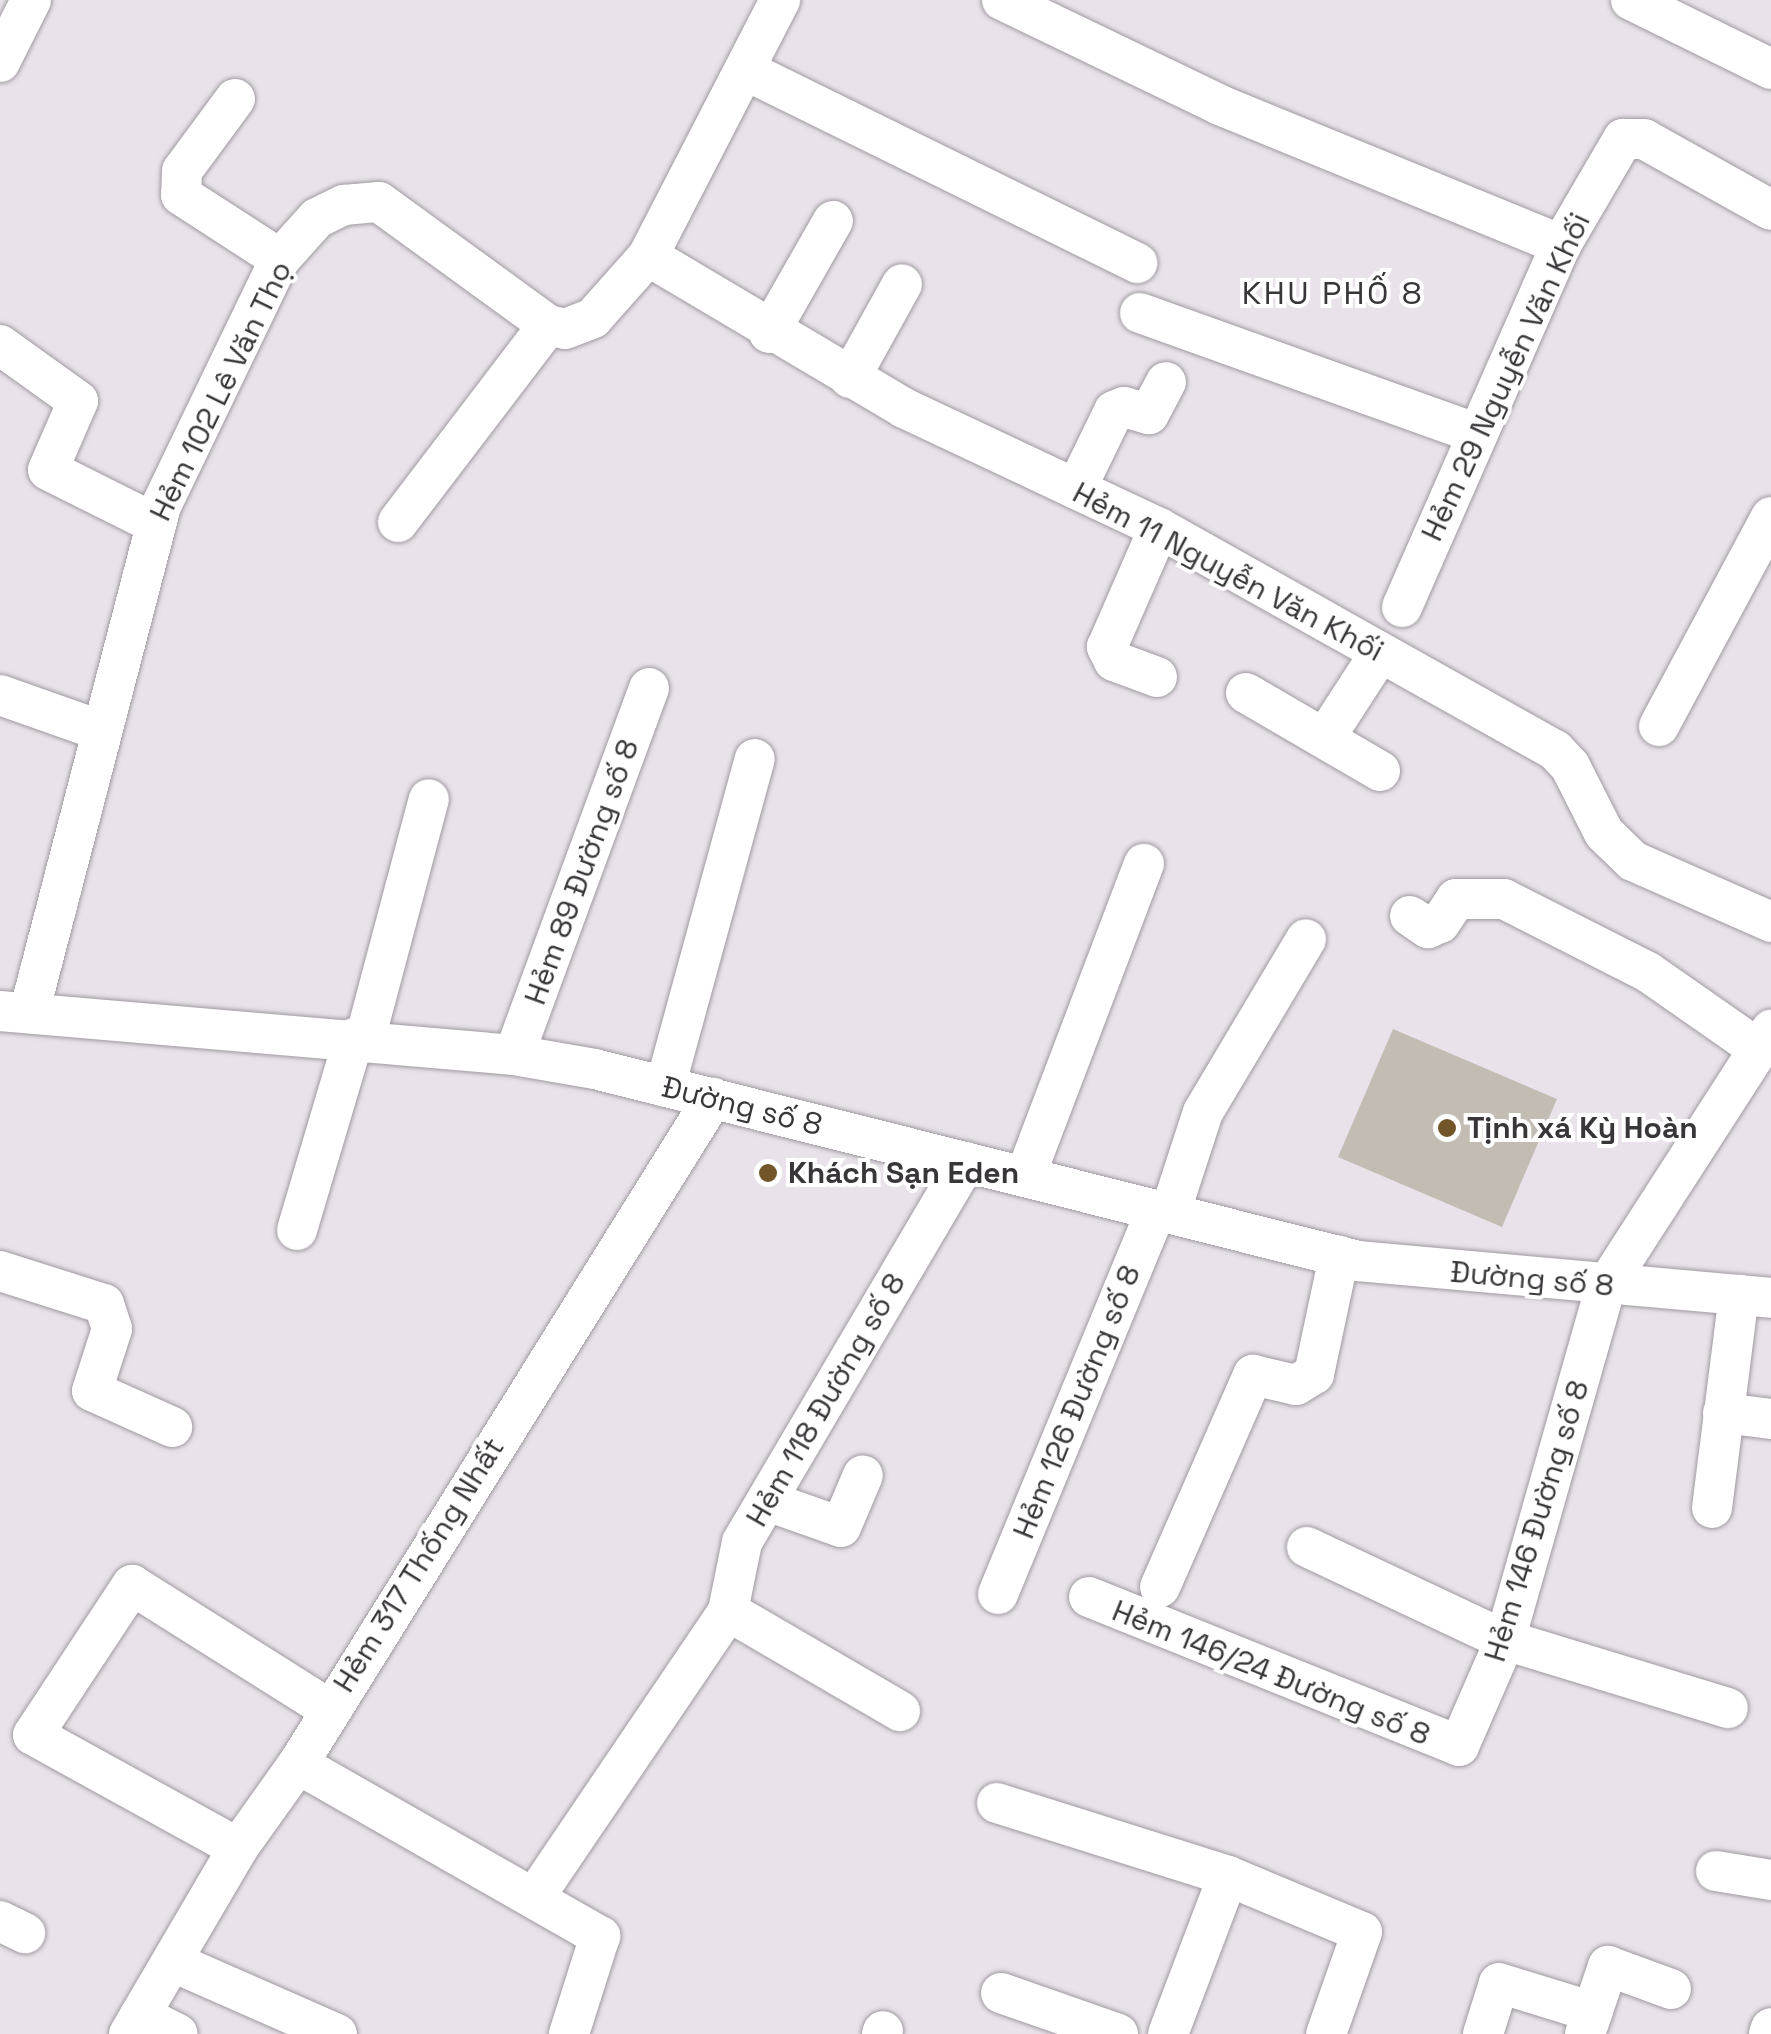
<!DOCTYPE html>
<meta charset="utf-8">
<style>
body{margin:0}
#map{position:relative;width:1771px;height:2034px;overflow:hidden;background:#e9e2ea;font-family:"Space Grotesk",sans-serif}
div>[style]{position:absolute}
.building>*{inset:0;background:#c2bcb3}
.roads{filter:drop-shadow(0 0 2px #a099a1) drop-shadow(0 0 2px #a099a1)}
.minor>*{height:40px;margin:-20px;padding:0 20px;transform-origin:20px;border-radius:20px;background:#fff}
.dots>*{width:28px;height:28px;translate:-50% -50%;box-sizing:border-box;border:5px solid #fff;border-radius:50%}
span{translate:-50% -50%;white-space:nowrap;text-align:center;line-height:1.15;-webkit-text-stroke:8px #fff;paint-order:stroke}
.street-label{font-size:30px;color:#393639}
.poi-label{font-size:30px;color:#393639;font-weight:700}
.left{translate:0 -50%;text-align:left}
.neighbourhood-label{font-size:32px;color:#393639;letter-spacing:2.5px}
</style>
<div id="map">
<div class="building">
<i style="clip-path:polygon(1393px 1029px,1557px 1099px,1502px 1227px,1338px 1157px)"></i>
</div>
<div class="roads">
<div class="minor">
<i style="left:1002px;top:0;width:242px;rotate:25.7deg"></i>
<i style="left:1220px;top:105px;width:369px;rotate:22.3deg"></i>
<i style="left:1631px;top:0;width:156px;rotate:26.2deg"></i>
<i style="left:0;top:62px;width:69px;rotate:-63.4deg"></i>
<i style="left:747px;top:71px;width:435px;rotate:26.2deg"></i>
<i style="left:235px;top:99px;width:89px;rotate:126.4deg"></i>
<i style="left:182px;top:171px;width:24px;rotate:92deg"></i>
<i style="left:181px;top:195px;width:118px;rotate:32.9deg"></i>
<i style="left:648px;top:256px;width:298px;rotate:30.7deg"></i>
<i style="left:904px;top:408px;width:282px;rotate:25.2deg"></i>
<i style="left:1159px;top:528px;width:454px;rotate:29.3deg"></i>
<i style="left:1555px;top:750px;width:22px;rotate:47deg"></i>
<i style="left:1570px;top:766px;width:75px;rotate:63.1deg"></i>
<i style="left:1604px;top:833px;width:40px;rotate:44deg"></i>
<i style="left:1633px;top:861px;width:151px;rotate:23.8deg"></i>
<i style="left:1140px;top:313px;width:356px;rotate:19.7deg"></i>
<i style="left:769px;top:333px;width:129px;rotate:-60.3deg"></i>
<i style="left:0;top:345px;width:96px;rotate:35.7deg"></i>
<i style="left:78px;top:401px;width:75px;rotate:113.5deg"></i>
<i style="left:48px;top:470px;width:121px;rotate:26.6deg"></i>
<i style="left:850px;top:378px;width:107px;rotate:-61deg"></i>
<i style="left:1076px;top:489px;width:87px;rotate:-64deg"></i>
<i style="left:1114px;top:411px;width:11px;rotate:-22deg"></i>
<i style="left:1124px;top:407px;width:26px;rotate:16deg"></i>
<i style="left:1149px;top:414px;width:36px;rotate:-62deg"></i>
<i style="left:398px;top:522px;width:248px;rotate:-52.7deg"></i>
<i style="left:1402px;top:607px;width:395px;rotate:-66.3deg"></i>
<i style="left:1561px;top:245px;width:123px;rotate:-59.7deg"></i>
<i style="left:1623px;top:139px;width:21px"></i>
<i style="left:1644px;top:139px;width:145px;rotate:29.2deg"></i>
<i style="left:1157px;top:677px;width:46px;rotate:-159.6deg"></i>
<i style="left:1114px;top:661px;width:16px;rotate:-117deg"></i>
<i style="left:1107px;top:647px;width:130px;rotate:-66.4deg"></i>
<i style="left:1246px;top:693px;width:155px;rotate:30.2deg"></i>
<i style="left:0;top:695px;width:105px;rotate:19.5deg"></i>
<i style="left:1659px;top:726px;width:237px;rotate:-61.8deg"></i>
<i style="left:1326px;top:736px;width:99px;rotate:-57deg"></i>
<i style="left:1410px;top:916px;width:22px;rotate:34deg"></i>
<i style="left:1428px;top:928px;width:13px;rotate:-23deg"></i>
<i style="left:1440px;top:923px;width:29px;rotate:-56deg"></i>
<i style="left:1456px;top:899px;width:48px"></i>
<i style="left:1504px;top:899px;width:161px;rotate:26.9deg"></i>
<i style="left:1648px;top:972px;width:133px;rotate:34.9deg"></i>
<i style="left:0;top:1011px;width:516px;rotate:4.89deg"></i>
<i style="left:514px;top:1055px;width:82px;rotate:9.8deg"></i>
<i style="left:595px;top:1069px;width:787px;rotate:14.12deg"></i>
<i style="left:1358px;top:1261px;width:415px;rotate:5.1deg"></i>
<i style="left:29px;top:1013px;width:524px;rotate:-75.41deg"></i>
<i style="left:161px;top:506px;width:274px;rotate:-64.3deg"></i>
<i style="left:280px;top:259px;width:55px;rotate:-47.9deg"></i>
<i style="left:317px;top:218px;width:30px;rotate:-26deg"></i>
<i style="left:344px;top:205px;width:35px;rotate:-5deg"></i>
<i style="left:379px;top:202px;width:209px;rotate:36deg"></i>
<i style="left:548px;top:325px;width:17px;rotate:13deg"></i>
<i style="left:565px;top:329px;width:30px;rotate:-21deg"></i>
<i style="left:593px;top:318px;width:83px;rotate:-48.4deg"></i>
<i style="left:648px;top:256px;width:288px;rotate:-62.7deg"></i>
<i style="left:365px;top:1039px;width:248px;rotate:-75.1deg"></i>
<i style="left:514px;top:1055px;width:391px;rotate:-69.8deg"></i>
<i style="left:665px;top:1087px;width:340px;rotate:-74.7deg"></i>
<i style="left:1025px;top:1177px;width:335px;rotate:-69.2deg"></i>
<i style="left:1170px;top:1213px;width:106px;rotate:-71.9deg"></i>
<i style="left:1203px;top:1112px;width:201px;rotate:-59.2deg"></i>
<i style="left:297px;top:1230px;width:200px;rotate:-73.5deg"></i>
<i style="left:0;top:1271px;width:109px;rotate:17.6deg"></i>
<i style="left:104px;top:1304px;width:26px;rotate:72deg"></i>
<i style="left:112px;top:1329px;width:65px;rotate:107.9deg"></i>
<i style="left:92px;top:1391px;width:88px;rotate:24.2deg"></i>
<i style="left:1723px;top:1413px;width:48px;rotate:7.1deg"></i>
<i style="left:767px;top:1501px;width:78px;rotate:19.4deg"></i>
<i style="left:841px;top:1527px;width:56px;rotate:-67.1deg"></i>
<i style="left:1712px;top:1508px;width:215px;rotate:-82.8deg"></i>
<i style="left:1307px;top:1547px;width:219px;rotate:25.2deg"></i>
<i style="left:1505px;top:1640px;width:233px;rotate:17deg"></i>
<i style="left:1160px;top:1587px;width:232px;rotate:-66.3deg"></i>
<i style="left:1253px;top:1375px;width:44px;rotate:13.1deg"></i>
<i style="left:1296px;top:1385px;width:21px;rotate:-31deg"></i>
<i style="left:1314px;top:1374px;width:121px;rotate:-78deg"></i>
<i style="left:998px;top:1594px;width:415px;rotate:-67.6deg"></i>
<i style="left:1089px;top:1597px;width:399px;rotate:21.9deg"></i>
<i style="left:1459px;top:1746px;width:116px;rotate:-66.5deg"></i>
<i style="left:1505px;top:1640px;width:368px;rotate:-74.1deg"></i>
<i style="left:1606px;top:1286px;width:305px;rotate:-57.2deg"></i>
<i style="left:728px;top:1611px;width:199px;rotate:30.2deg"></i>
<i style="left:298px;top:1764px;width:348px;rotate:29.7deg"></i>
<i style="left:600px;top:1936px;width:103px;rotate:107.6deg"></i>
<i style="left:997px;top:1803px;width:242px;rotate:17.5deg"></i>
<i style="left:1228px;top:1876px;width:145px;rotate:22.7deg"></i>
<i style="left:1362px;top:1932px;width:108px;rotate:109.4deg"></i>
<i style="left:238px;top:1848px;width:234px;rotate:-151.1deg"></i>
<i style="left:33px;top:1735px;width:180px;rotate:-56.6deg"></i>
<i style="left:132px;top:1585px;width:233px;rotate:32.2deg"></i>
<i style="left:1716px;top:1871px;width:56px;rotate:9.3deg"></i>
<i style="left:536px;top:1895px;width:343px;rotate:-55.9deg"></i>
<i style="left:728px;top:1611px;width:70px;rotate:-78.5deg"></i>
<i style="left:742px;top:1542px;width:441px;rotate:-59.5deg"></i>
<i style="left:0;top:1921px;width:28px;rotate:26deg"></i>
<i style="left:173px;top:1962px;width:179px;rotate:23.7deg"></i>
<i style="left:1001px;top:1993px;width:124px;rotate:19.3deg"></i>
<i style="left:140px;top:2015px;width:42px;rotate:26.6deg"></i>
<i style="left:129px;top:2034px;width:216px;rotate:-59.6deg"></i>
<i style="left:238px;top:1848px;width:103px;rotate:-54.5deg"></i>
<i style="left:298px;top:1764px;width:785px;rotate:-58.07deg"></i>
<i style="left:882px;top:2034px;width:3px;rotate:-72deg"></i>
<i style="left:1168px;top:2034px;width:169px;rotate:-69.2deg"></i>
<i style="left:1483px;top:2034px;width:53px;rotate:-72.6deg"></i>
<i style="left:1499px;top:1983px;width:98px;rotate:17.1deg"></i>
<i style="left:1585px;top:2034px;width:72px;rotate:-71.3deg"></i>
<i style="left:1608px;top:1966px;width:67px;rotate:20.1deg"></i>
<i style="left:1769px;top:2034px;width:6px;rotate:-72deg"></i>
</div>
</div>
<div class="dots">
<i style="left:1447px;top:1128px;background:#725529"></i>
<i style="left:768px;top:1173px;background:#725529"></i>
</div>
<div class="street-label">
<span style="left:1506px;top:377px;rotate:-65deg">Hẻm 29 Nguyễn Văn Khối</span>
<span style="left:221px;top:391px;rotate:-64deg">Hẻm 102 Lê Văn Thọ</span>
<span style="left:1228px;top:572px;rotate:28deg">Hẻm 11 Nguyễn Văn Khối</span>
<span style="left:582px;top:872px;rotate:-70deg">Hẻm 89 Đường số 8</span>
<span style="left:742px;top:1106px;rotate:14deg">Đường số 8</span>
<span style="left:1532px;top:1279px;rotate:5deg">Đường số 8</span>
<span style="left:826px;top:1400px;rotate:-60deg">Hẻm 118 Đường số 8</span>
<span style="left:1077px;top:1402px;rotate:-68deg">Hẻm 126 Đường số 8</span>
<span style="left:1537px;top:1521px;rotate:-73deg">Hẻm 146 Đường số 8</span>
<span style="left:419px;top:1565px;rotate:-58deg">Hẻm 317 Thống Nhất</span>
<span style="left:1271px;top:1673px;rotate:22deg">Hẻm 146/24 Đường số 8</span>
</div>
<div class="poi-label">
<span class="left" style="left:1467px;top:1128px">Tịnh xá Kỳ Hoàn</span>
<span class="left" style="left:788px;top:1173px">Khách Sạn Eden</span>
</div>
<div class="neighbourhood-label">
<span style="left:1333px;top:293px">KHU PHỐ 8</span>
</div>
</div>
